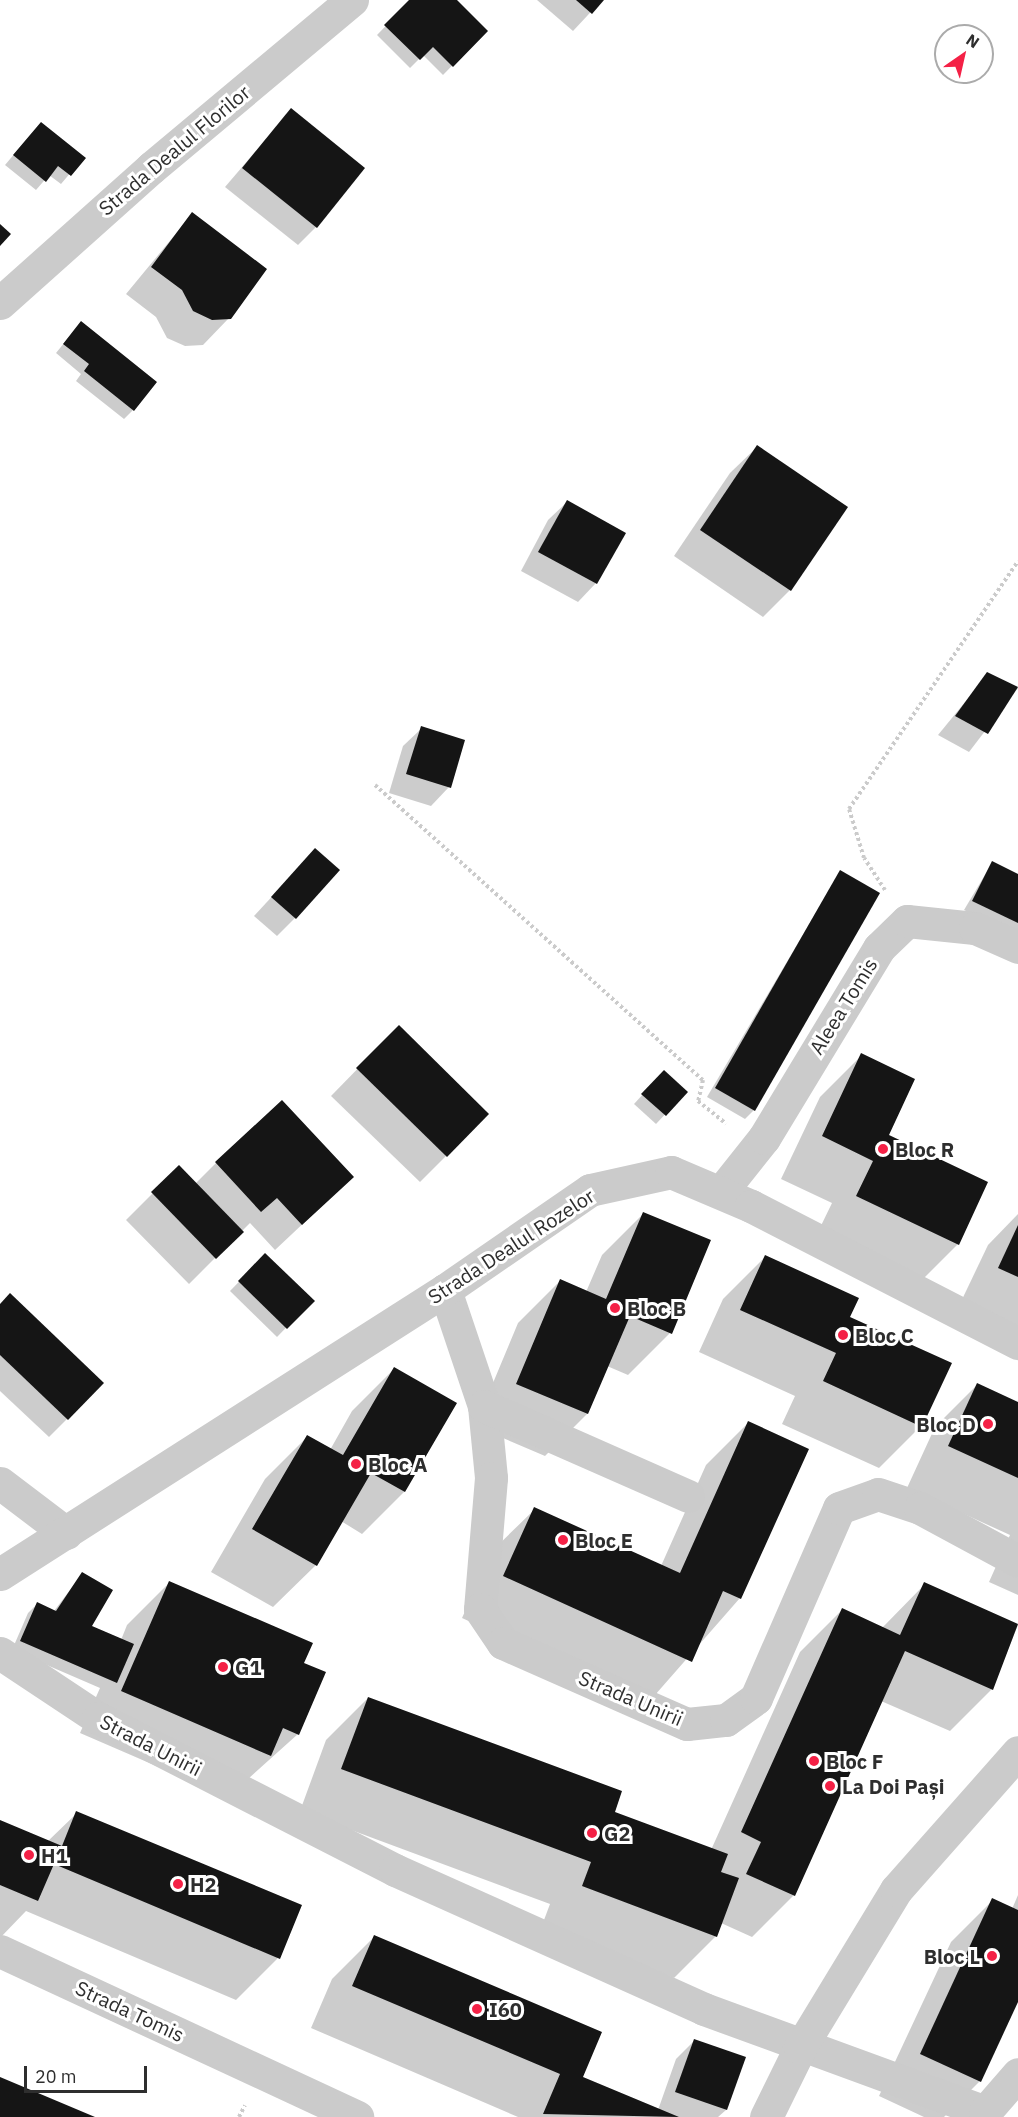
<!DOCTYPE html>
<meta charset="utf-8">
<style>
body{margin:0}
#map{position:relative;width:1018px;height:2117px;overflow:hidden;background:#fff;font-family:"IBM Plex Sans",sans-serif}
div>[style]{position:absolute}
.shadow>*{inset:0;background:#0003}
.building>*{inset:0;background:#151515}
.path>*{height:4px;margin-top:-2px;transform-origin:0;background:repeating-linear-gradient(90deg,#cbcbcb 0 3px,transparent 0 6px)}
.minor>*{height:33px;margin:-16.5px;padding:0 16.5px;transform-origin:16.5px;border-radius:16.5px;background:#cbcbcb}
.dots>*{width:16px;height:16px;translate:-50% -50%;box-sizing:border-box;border:3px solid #fff;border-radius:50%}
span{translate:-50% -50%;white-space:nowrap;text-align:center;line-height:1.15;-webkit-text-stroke:6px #fff;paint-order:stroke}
.street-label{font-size:20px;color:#2e2e2e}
.poi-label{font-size:20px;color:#2e2e2e;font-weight:700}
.left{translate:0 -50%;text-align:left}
.right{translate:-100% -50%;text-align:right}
.north{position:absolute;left:934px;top:24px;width:60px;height:60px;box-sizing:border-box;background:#fff;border:2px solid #ababab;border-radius:50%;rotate:34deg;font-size:16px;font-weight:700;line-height:24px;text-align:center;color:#2e2e2e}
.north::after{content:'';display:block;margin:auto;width:21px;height:27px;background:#f42146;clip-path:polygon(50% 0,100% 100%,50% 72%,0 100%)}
.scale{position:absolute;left:24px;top:2066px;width:123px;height:27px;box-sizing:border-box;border:3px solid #2e2e2e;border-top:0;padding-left:8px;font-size:18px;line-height:21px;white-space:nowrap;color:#2e2e2e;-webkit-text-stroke:4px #fff;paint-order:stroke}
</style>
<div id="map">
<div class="shadow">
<i style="clip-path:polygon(411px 0,455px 0,486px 31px,443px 75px,423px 55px,410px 68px,377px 35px)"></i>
<i style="clip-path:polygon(537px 0,602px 0,573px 31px)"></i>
<i style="clip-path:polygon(291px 110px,316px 227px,298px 245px,225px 187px)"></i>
<i style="clip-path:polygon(32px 133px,83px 158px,61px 184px,49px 175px,36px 190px,5px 165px)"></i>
<i style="clip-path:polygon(192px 214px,229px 318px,203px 345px,185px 346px,167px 338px,156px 317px,126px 294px)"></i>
<i style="clip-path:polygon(73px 332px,133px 410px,124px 419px,76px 381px,81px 374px,56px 353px)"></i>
<i style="clip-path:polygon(757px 447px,790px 590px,763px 617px,674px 556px,730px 473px)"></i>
<i style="clip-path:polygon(567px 502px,596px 583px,578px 602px,521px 571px,548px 520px)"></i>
<i style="clip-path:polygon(988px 674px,1018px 688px,969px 752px,938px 735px)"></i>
<i style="clip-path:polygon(422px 728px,449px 787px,431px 806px,389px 793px,403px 746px)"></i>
<i style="clip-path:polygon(315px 850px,295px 918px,277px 936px,254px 916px)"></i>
<i style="clip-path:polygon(992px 863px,1018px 875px,1018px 936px,964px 910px)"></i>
<i style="clip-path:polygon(840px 872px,754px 1110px,745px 1119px,707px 1097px)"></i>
<i style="clip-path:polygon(373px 1053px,446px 1156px,420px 1182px,331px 1096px)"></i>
<i style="clip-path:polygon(862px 1055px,887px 1136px,958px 1244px,916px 1286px,815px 1238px,832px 1203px,781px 1179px,820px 1097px)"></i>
<i style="clip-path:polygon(655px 1081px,686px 1092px,656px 1124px,634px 1104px)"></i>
<i style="clip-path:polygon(216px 1163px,325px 1203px,275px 1250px,250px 1223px,189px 1284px,126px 1220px,179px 1167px,195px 1184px)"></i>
<i style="clip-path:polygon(644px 1213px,670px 1333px,628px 1375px,607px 1366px,587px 1414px,545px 1456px,475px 1426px,518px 1323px,560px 1281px,586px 1292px,602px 1255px)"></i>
<i style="clip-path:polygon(1018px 1214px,1018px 1339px,957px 1310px,988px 1245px)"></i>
<i style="clip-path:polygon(265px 1255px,312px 1301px,277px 1337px,230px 1291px)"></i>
<i style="clip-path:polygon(765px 1257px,848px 1317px,921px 1426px,879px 1468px,782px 1424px,795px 1396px,699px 1352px,723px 1299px)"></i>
<i style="clip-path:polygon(0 1305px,67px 1419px,49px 1437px,0 1391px)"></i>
<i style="clip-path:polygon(394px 1369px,404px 1492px,362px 1534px,341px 1521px,316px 1565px,273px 1607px,211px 1572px,265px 1479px,307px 1437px,330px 1450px,352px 1411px)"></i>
<i style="clip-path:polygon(977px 1385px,1018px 1403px,1018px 1595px,989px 1582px,1010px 1535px,907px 1488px,935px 1427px)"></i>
<i style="clip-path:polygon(748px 1423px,740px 1598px,648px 1703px,462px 1618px,492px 1551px,535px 1509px,661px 1566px,706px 1465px)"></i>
<i style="clip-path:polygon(83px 1573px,90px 1627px,121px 1640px,127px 1625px,169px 1583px,302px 1663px,298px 1734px,228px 1797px,80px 1733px,100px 1688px,12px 1650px,28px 1613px,37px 1604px,54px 1611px)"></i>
<i style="clip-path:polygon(925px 1584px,1018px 1625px,992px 1689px,950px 1731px,881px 1701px,794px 1895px,752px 1937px,721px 1923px,716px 1936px,674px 1978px,541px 1928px,550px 1904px,300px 1811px,326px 1740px,368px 1698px,613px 1813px,711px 1850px,800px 1652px,842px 1610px,882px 1628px)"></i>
<i style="clip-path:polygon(77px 1813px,278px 1958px,236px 2000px,26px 1911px,0 1938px,0 1822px,47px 1842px)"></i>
<i style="clip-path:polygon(1018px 1895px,1018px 1999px,980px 2081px,944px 2117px,924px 2117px,879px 2096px,951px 1942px,993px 1900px,1012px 1909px)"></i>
<i style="clip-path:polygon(374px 1937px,581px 2077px,658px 2110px,676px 2059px,694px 2041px,726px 2110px,718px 2117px,518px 2117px,311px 2028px,332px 1979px)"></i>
</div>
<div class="building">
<i style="clip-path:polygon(409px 0,457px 0,488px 31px,453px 67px,433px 47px,420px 60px,384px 25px)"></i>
<i style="clip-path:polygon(576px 0,604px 0,592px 14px)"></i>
<i style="clip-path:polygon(291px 108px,365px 168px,317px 228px,242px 168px)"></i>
<i style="clip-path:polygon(41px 122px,86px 158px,71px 176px,58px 166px,46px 182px,13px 155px)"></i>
<i style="clip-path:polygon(192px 212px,267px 269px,231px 319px,212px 320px,193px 311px,182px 290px,151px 267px)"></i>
<i style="clip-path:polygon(0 224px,11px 234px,0 246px)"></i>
<i style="clip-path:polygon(81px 321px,157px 382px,134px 411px,84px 371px,89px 364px,63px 344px)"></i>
<i style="clip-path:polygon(757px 445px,848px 507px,791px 591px,700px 530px)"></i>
<i style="clip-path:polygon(567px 500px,626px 533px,597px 584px,538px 552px)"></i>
<i style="clip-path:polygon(987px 672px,1018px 687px,988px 734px,955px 716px)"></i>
<i style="clip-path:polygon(421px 726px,465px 740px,451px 788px,406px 774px)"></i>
<i style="clip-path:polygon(315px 848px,340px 870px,296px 919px,271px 897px)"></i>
<i style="clip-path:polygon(992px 861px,1018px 874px,1018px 923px,972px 901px)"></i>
<i style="clip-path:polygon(840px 870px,880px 893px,755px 1111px,715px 1088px)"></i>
<i style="clip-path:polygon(399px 1025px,489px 1114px,447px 1157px,356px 1068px)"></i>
<i style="clip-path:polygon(861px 1053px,915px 1079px,889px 1135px,988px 1182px,959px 1245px,856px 1196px,873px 1161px,822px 1136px)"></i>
<i style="clip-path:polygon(664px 1070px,688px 1092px,666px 1116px,641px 1094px)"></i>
<i style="clip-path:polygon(282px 1100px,354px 1177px,302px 1225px,277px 1198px,261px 1212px,215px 1162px)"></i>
<i style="clip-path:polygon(179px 1165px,244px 1232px,216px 1259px,151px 1192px)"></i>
<i style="clip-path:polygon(643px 1212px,711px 1240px,672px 1334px,630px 1316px,588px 1414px,516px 1384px,560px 1279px,606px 1299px)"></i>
<i style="clip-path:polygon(1018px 1225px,1018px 1277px,998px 1268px)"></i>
<i style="clip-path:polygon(265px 1253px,315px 1301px,287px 1329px,238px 1281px)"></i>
<i style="clip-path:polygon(765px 1255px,859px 1298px,850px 1317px,952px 1363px,922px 1427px,823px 1381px,836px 1353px,740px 1310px)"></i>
<i style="clip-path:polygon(10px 1293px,104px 1383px,68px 1420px,0 1355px,0 1304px)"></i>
<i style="clip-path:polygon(394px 1367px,457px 1403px,405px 1492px,371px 1473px,317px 1566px,252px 1529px,307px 1435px,343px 1455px)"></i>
<i style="clip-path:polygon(977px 1383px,1018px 1402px,1018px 1478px,948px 1446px)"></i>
<i style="clip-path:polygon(748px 1421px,809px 1449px,741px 1599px,723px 1591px,692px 1662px,503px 1576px,534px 1507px,680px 1573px)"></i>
<i style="clip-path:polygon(82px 1572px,113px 1590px,92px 1626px,134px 1644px,117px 1683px,20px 1641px,37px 1602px,56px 1611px)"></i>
<i style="clip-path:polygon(169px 1581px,313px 1643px,304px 1663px,326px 1672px,299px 1735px,283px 1728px,271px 1756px,121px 1691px)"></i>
<i style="clip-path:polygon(924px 1582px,1018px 1624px,993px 1690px,905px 1651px,795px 1896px,746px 1874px,761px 1842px,741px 1832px,842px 1608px,900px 1635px)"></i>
<i style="clip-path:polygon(368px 1697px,622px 1791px,615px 1812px,728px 1854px,721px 1872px,739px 1878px,717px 1937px,582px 1886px,591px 1862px,341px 1769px)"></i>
<i style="clip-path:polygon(76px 1811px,302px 1905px,280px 1959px,54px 1864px,38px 1901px,0 1885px,0 1820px,62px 1846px)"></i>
<i style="clip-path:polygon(992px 1898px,1018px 1910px,1018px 2002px,981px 2082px,920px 2054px)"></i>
<i style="clip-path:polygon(374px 1935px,602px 2032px,583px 2077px,679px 2117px,543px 2114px,560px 2074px,352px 1986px)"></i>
<i style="clip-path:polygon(694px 2039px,746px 2057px,727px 2110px,675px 2092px)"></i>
<i style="clip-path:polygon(0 2077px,95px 2117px,0 2117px)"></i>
</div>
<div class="path">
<i style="left:375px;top:785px;width:441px;rotate:42deg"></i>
<i style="left:703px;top:1080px;width:22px;rotate:103deg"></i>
<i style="left:698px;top:1101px;width:36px;rotate:39deg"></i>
<i style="left:885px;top:890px;width:38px;rotate:-123deg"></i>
<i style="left:864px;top:858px;width:51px;rotate:-107deg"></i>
<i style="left:849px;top:809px;width:300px;rotate:-55.7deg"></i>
<i style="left:239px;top:2117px;width:13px;rotate:-63deg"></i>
</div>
<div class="minor">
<i style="left:0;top:303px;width:203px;rotate:-41.8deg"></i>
<i style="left:151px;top:168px;width:262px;rotate:-39.9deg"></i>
<i style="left:721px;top:1192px;width:69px;rotate:-51.5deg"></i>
<i style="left:764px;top:1138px;width:222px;rotate:-58.8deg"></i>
<i style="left:879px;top:948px;width:39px;rotate:-44deg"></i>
<i style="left:907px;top:921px;width:68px;rotate:5.9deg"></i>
<i style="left:975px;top:928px;width:47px;rotate:23.8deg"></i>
<i style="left:445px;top:1290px;width:122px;rotate:71.4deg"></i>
<i style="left:484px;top:1406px;width:72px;rotate:84.4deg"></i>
<i style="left:491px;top:1478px;width:131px;rotate:94.8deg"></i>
<i style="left:480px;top:1609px;width:41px;rotate:55.9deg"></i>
<i style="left:503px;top:1643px;width:201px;rotate:23.8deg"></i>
<i style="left:687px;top:1724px;width:39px;rotate:-6deg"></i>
<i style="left:726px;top:1720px;width:37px;rotate:-36deg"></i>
<i style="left:756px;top:1698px;width:207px;rotate:-66.4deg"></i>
<i style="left:839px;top:1508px;width:41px;rotate:-19.7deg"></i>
<i style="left:878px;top:1494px;width:44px;rotate:18.4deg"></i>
<i style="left:920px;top:1508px;width:111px;rotate:28.4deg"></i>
<i style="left:484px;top:1406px;width:223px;rotate:23.8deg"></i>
<i style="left:0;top:1483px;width:83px;rotate:37.1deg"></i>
<i style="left:0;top:1574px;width:528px;rotate:-32.55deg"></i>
<i style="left:445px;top:1290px;width:176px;rotate:-34.6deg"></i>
<i style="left:590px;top:1190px;width:83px;rotate:-12.5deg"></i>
<i style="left:671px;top:1172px;width:87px;rotate:23deg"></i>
<i style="left:751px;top:1206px;width:300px;rotate:27.2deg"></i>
<i style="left:0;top:1653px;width:118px;rotate:33.6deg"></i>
<i style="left:98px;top:1718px;width:334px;rotate:27.1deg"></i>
<i style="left:395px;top:1870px;width:339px;rotate:24.2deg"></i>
<i style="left:704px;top:2009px;width:299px;rotate:20.1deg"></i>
<i style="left:985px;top:2112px;width:50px;rotate:-49deg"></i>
<i style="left:0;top:1951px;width:394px;rotate:24.9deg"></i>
<i style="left:766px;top:2117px;width:77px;rotate:-63.8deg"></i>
<i style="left:800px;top:2048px;width:185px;rotate:-58.7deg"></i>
<i style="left:896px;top:1890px;width:184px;rotate:-48.5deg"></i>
</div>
<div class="dots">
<i style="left:883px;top:1149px;background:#f42146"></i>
<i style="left:615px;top:1308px;background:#f42146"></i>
<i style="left:843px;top:1335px;background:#f42146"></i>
<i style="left:988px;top:1424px;background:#f42146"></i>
<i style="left:356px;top:1464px;background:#f42146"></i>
<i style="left:563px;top:1540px;background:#f42146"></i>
<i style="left:223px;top:1667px;background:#f42146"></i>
<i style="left:814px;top:1761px;background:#f42146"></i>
<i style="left:830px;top:1786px;background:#f42146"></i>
<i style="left:592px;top:1833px;background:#f42146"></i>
<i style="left:29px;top:1855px;background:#f42146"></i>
<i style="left:178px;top:1884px;background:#f42146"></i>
<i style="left:992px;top:1956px;background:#f42146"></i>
<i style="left:477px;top:2009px;background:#f42146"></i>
</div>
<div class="street-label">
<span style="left:174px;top:150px;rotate:-40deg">Strada Dealul Florilor</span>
<span style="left:843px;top:1006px;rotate:-58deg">Aleea Tomis</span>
<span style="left:511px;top:1246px;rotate:-33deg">Strada Dealul Rozelor</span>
<span style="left:631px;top:1698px;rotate:23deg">Strada Unirii</span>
<span style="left:151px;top:1745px;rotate:27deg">Strada Unirii</span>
<span style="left:130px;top:2011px;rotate:25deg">Strada Tomis</span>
</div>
<div class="poi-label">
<span class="left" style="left:895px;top:1149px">Bloc R</span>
<span class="left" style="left:627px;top:1308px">Bloc B</span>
<span class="left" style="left:855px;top:1335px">Bloc C</span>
<span class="right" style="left:976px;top:1424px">Bloc D</span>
<span class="left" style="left:368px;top:1464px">Bloc A</span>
<span class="left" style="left:575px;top:1540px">Bloc E</span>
<span class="left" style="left:235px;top:1667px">G1</span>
<span class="left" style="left:826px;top:1761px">Bloc F</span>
<span class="left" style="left:842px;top:1786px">La Doi Pași</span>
<span class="left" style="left:604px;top:1833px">G2</span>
<span class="left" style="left:41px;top:1855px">H1</span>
<span class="left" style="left:190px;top:1884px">H2</span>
<span class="right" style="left:980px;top:1956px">Bloc L</span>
<span class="left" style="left:489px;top:2009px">I60</span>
</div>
<div class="north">N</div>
<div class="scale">20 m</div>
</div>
